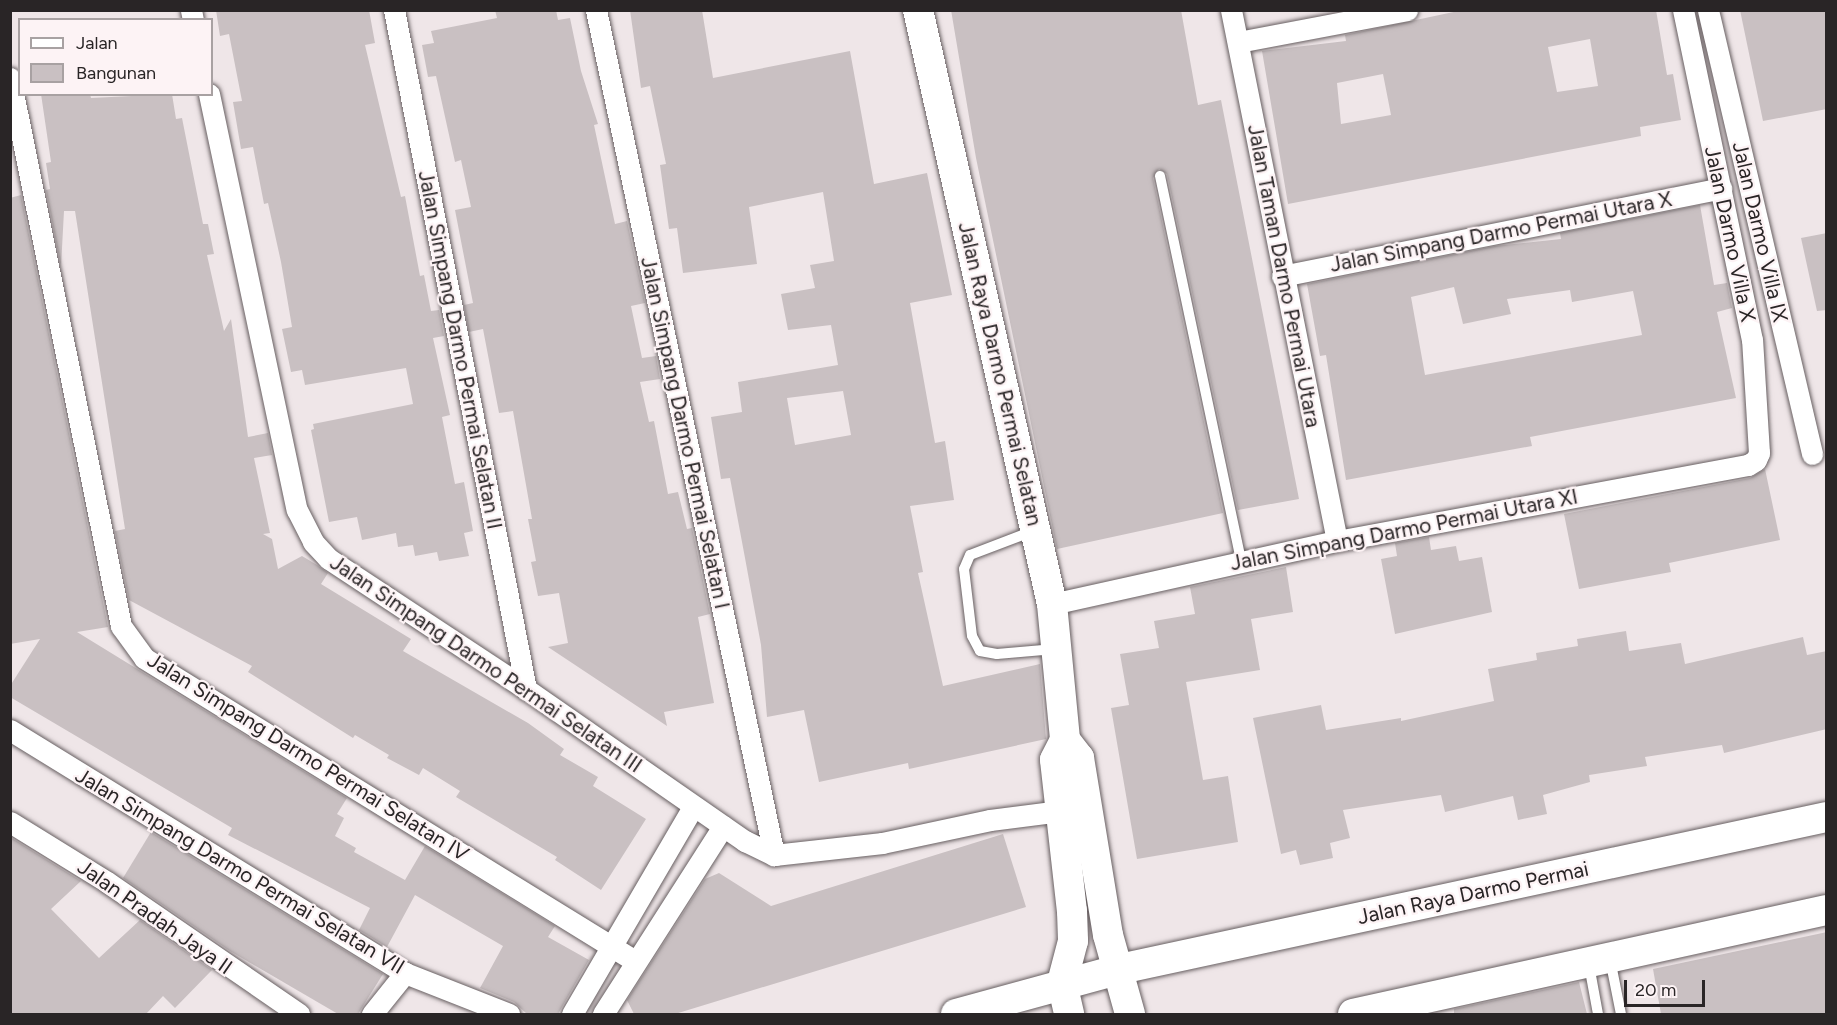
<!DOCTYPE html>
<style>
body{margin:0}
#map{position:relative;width:1837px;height:1025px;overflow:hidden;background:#efe6e8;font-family:Figtree,sans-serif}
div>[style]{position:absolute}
.building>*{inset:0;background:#c9c0c2}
.roads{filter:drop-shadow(0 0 2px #675f61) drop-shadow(0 0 2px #675f61)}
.lane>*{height:10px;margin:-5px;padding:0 5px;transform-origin:5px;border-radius:5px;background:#fff}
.street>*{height:21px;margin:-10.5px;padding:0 10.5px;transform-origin:10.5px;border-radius:10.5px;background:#fff}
.secondary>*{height:30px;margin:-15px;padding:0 15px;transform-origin:15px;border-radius:15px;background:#fff}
span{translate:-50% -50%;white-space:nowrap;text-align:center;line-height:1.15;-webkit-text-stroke:4.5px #fdf3f5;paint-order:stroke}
.street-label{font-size:21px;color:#292526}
.frame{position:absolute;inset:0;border:12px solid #292526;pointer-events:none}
.legend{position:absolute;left:18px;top:18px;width:195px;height:78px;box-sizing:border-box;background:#fdf3f5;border:2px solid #a8a1a2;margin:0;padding:8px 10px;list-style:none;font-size:18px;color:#292526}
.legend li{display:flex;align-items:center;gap:12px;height:30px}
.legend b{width:30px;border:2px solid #a8a1a2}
.scale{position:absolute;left:1624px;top:980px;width:81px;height:27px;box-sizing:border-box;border:3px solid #292526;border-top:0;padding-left:8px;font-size:18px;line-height:21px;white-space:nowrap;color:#292526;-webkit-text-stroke:4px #fdf3f5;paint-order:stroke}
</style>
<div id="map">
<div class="building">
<i style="clip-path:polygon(216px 10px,369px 10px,375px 43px,365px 45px,401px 197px,405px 196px,420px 276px,424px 275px,431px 311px,439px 310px,444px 336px,433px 338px,450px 415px,442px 417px,455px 484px,464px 482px,473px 531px,464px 533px,469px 556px,439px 561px,437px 552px,415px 556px,413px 545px,398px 547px,396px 533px,362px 540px,357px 517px,329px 522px,311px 430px,314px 429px,313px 424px,413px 404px,406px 368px,305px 385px,302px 370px,291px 372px,282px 329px,292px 327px,281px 262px,268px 203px,264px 204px,253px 147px,241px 149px,233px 102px,242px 101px,229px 34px,220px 36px)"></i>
<i style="clip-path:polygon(495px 10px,556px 10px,558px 20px,570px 18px,581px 71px,598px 124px,594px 125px,615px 224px,627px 221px,645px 303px,631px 306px,642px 358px,656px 356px,660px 379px,640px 382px,649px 422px,654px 421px,668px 494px,678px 492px,687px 529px,692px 528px,710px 614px,698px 617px,714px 703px,664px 712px,667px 726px,548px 647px,568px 643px,559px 593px,538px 596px,531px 562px,536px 561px,528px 519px,532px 519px,513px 411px,499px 413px,483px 329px,469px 332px,464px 305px,473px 303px,455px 210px,471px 207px,461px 160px,455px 162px,436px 76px,428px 77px,422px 45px,434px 43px,431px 31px,497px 18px)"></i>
<i style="clip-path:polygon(evenodd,630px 10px,702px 10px,713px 78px,850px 51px,874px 184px,927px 173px,952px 295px,910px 303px,935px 443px,945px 441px,954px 500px,910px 506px,923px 572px,918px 573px,943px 686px,1040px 664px,1046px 739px,909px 769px,908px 763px,819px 782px,804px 710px,767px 717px,761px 645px,745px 558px,730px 478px,721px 479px,711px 417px,742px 412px,738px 382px,838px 365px,831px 325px,788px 330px,781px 294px,815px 288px,810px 265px,834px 261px,823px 192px,749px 207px,757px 264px,683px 273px,677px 228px,669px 229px,660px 165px,666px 164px,650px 86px,641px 88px,630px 10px,843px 391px,851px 435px,795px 445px,787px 398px,843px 391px)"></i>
<i style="clip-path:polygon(951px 10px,1181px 10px,1198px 105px,1221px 100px,1299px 499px,1238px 510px,1167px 174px,1159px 169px,1153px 178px,1223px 513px,1057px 549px,976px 158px)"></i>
<i style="clip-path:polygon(evenodd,1463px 10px,1656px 10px,1667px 75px,1673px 74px,1681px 120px,1640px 127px,1641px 136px,1288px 204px,1262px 51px,1346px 41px,1345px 35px,1463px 10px,1590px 39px,1598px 86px,1557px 92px,1548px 47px,1590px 39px,1463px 10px,1383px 74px,1391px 115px,1341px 124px,1337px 83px,1383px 74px)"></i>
<i style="clip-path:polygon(1740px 10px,1827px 10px,1827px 109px,1763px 121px)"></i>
<i style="clip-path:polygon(41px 94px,90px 94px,91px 98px,172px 94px,176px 119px,182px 118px,203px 224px,208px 224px,214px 254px,207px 255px,224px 331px,231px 319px,248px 437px,268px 433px,272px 455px,254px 458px,270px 533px,263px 534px,272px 539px,278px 569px,302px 556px,317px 565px,328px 573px,321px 584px,411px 639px,403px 651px,528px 723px,564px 749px,560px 755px,598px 777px,593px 786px,646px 819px,601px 890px,555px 860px,557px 857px,456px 797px,460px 791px,423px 768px,419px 775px,387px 758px,389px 755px,355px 735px,353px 738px,248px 672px,252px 666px,129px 600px,115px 531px,125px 529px,75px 211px,64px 211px,61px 267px,46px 190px,50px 189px,46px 163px,51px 162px)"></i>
<i style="clip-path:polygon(21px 195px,108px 627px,77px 632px,347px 798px,337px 814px,344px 818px,335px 836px,356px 848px,354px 852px,405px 880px,425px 846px,555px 926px,548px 937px,589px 960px,558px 1014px,527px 1014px,514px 1002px,480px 988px,503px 946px,415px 895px,387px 947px,359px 930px,370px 908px,228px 835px,232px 828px,10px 697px,10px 686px,40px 639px,10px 644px,10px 198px)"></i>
<i style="clip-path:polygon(evenodd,1700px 205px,1714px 285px,1727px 283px,1732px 308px,1717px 312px,1736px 398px,1530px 437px,1532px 446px,1346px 480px,1326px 355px,1320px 356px,1307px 284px,1495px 246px,1561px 239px,1560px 233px,1700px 205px,1454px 287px,1463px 324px,1511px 314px,1507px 299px,1570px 290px,1572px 302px,1633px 291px,1642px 335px,1425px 375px,1411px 297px,1454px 287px)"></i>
<i style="clip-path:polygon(1827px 233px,1827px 310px,1817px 311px,1801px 238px)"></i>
<i style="clip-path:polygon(1765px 469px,1780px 540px,1669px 563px,1671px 572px,1579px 589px,1564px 514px,1750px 478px)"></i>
<i style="clip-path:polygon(1429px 537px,1431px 550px,1456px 546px,1459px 561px,1482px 557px,1492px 612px,1395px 634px,1381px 559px,1397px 556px,1395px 543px)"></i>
<i style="clip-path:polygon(1286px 567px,1293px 612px,1251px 619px,1260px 670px,1186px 682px,1203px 780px,1228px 776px,1238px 842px,1137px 859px,1111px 708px,1129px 705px,1120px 654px,1159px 648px,1154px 621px,1195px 614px,1190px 587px)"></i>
<i style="clip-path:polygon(1626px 631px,1629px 651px,1681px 643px,1685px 664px,1803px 637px,1807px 655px,1827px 651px,1827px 729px,1724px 753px,1722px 745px,1645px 757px,1647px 766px,1589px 775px,1590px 782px,1543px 795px,1547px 814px,1518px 820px,1513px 796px,1445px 812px,1441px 795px,1343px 810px,1350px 838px,1330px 843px,1333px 858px,1300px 865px,1296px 850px,1281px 854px,1253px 718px,1321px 705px,1326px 730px,1401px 718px,1401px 721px,1494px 701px,1488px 669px,1537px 660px,1536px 653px,1578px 646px,1577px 639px)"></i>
<i style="clip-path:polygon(151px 832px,383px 974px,358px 1014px,338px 1014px,230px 951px,123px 878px)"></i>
<i style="clip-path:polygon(1003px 834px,1026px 907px,675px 1014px,634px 1014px,627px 1000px,705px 879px,719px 873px,771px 906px)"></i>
<i style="clip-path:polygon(10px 837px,81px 881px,51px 909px,99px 958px,140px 920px,212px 970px,175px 1008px,163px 996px,146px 1014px,10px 1014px)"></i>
<i style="clip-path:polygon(1827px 932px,1827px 1014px,1661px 1014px,1653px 969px)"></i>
<i style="clip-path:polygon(1579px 982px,1587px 1014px,1454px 1014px,1454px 1009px)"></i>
</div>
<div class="roads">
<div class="lane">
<i style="left:1160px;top:176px;width:394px;rotate:78.1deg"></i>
<i style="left:1033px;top:531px;width:67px;rotate:159.1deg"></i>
<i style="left:970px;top:555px;width:15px;rotate:113deg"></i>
<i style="left:964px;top:569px;width:67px;rotate:83.2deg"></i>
<i style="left:972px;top:636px;width:17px;rotate:62deg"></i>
<i style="left:980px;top:651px;width:17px;rotate:10deg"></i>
<i style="left:997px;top:654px;width:58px;rotate:-4.9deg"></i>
<i style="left:1610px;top:959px;width:56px;rotate:78.7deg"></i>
<i style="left:1589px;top:965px;width:50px;rotate:79.6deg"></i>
</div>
<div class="street">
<i style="left:191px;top:10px;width:10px;rotate:79deg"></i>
<i style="left:394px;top:10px;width:692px;rotate:79deg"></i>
<i style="left:596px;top:10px;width:864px;rotate:78.1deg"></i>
<i style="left:1231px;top:10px;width:541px;rotate:78.71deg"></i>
<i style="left:1708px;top:10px;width:456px;rotate:76.8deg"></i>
<i style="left:1238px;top:42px;width:172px;rotate:-10.7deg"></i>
<i style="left:10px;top:78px;width:559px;rotate:78.55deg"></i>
<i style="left:121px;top:626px;width:39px;rotate:54deg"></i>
<i style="left:144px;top:658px;width:577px;rotate:31.68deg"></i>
<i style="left:209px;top:94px;width:425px;rotate:78.1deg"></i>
<i style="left:297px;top:510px;width:36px;rotate:63deg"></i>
<i style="left:313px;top:542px;width:23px;rotate:47deg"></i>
<i style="left:329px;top:559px;width:236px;rotate:33.4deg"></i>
<i style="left:526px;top:689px;width:267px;rotate:34.8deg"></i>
<i style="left:745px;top:841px;width:32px;rotate:26deg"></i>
<i style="left:774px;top:855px;width:109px;rotate:-6.3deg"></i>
<i style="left:882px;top:843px;width:110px;rotate:-12deg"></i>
<i style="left:990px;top:820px;width:71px;rotate:-7.3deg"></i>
<i style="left:1282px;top:276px;width:448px;rotate:-11.3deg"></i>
<i style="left:1052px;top:604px;width:292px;rotate:-12.5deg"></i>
<i style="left:1337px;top:541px;width:418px;rotate:-10.5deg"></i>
<i style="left:1748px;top:465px;width:9px;rotate:-32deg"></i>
<i style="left:1756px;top:460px;width:8px;rotate:-67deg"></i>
<i style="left:1759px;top:453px;width:113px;rotate:-93.5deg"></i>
<i style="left:1752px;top:340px;width:337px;rotate:-101.8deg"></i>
<i style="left:10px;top:730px;width:464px;rotate:31.6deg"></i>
<i style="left:405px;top:973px;width:112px;rotate:21.5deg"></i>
<i style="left:10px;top:822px;width:114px;rotate:31.7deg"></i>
<i style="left:107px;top:882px;width:233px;rotate:34.5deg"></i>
<i style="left:372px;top:1014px;width:53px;rotate:-51.2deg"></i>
<i style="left:572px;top:1014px;width:240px;rotate:-59.7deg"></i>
<i style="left:603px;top:1014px;width:223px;rotate:-57.4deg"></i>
</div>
<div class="secondary">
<i style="left:918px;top:10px;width:609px;rotate:77.29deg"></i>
<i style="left:1052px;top:604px;width:137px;rotate:84.5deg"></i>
<i style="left:1065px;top:740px;width:22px;rotate:117deg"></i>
<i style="left:1055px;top:760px;width:152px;rotate:83.6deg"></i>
<i style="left:1072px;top:911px;width:30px;rotate:88deg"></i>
<i style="left:1073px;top:941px;width:43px;rotate:104.7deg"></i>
<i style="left:1062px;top:983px;width:32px;rotate:77deg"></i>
<i style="left:1065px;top:740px;width:23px;rotate:52deg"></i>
<i style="left:1079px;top:758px;width:179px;rotate:80.7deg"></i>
<i style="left:1108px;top:935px;width:82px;rotate:74.4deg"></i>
<i style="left:956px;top:1014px;width:170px;rotate:-15.3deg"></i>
<i style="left:1120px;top:969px;width:722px;rotate:-12.15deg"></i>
<i style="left:1353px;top:1014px;width:484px;rotate:-12.4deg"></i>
</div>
</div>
<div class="street-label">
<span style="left:1501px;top:232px;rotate:-11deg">Jalan Simpang Darmo Permai Utara X</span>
<span style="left:1760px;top:232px;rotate:77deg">Jalan Darmo Villa IX</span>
<span style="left:1730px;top:234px;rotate:78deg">Jalan Darmo Villa X</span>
<span style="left:1284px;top:276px;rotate:79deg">Jalan Taman Darmo Permai Utara</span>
<span style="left:460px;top:350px;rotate:79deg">Jalan Simpang Darmo Permai Selatan II</span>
<span style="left:1000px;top:374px;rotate:77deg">Jalan Raya Darmo Permai Selatan</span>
<span style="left:685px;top:433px;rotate:78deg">Jalan Simpang Darmo Permai Selatan I</span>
<span style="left:1404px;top:530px;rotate:-11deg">Jalan Simpang Darmo Permai Utara XI</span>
<span style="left:486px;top:664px;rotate:34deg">Jalan Simpang Darmo Permai Selatan III</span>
<span style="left:308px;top:757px;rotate:32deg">Jalan Simpang Darmo Permai Selatan IV</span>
<span style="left:240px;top:871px;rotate:31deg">Jalan Simpang Darmo Permai Selatan VII</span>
<span style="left:1473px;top:893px;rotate:-12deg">Jalan Raya Darmo Permai</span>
<span style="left:155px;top:917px;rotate:35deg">Jalan Pradah Jaya II</span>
</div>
<div class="frame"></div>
<ul class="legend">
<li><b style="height:8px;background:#fff"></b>Jalan</li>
<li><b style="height:16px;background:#c9c0c2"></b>Bangunan</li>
</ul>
<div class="scale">20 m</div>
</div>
